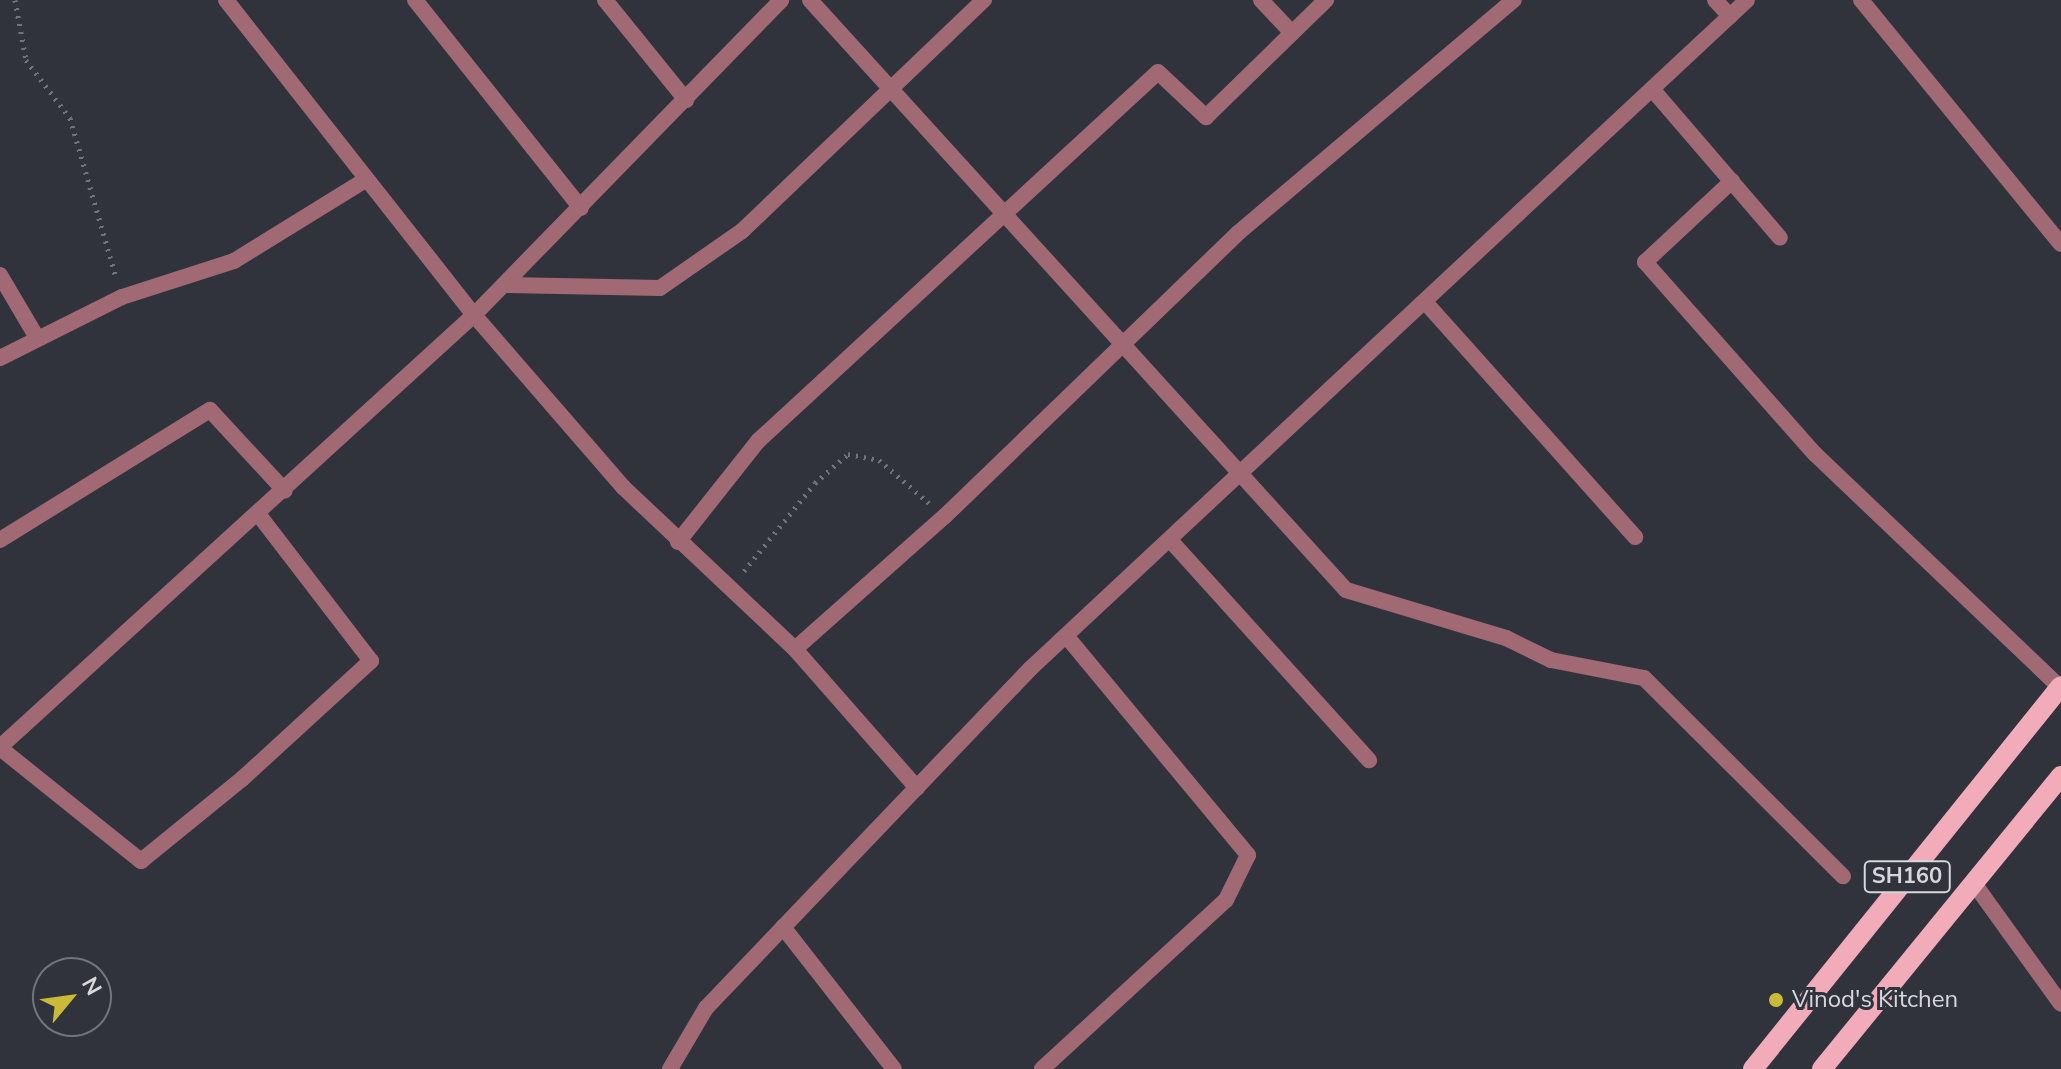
<!DOCTYPE html>
<style>
body{margin:0}
#map{position:relative;width:2061px;height:1069px;overflow:hidden;background:#30333b;font-family:"Nunito Sans",sans-serif}
div>[style]{position:absolute}
.path>*{height:5px;margin-top:-2.5px;transform-origin:0;background:repeating-linear-gradient(90deg,#72747b 0 2px,transparent 0 8px)}
.minor>*{height:16px;margin:-8px;padding:0 8px;transform-origin:8px;border-radius:8px;background:#a16973}
.primary>*{height:20px;margin:-10px;padding:0 10px;transform-origin:10px;border-radius:10px;background:#f2acb9}
.dots>*{width:22px;height:22px;translate:-50% -50%;box-sizing:border-box;border:4px solid #30333b;border-radius:50%}
span{translate:-50% -50%;white-space:nowrap;text-align:center;line-height:1.15;-webkit-text-stroke:6px #30333b;paint-order:stroke}
.shield-label span{padding:2px 6px;background:#30333b;border:2px solid;border-radius:6px;-webkit-text-stroke-width:0}
.shield-label{font-size:22px;color:#d5d7dc;font-weight:700}
.poi-label{font-size:24px;color:#d5d7dc}
.left{translate:0 -50%;text-align:left}
.north{position:absolute;left:32px;top:957px;width:80px;height:80px;box-sizing:border-box;background:#30333b;border:2px solid #72757b;border-radius:50%;rotate:61deg;font-size:22px;font-weight:700;line-height:32px;text-align:center;color:#d5d7dc}
.north::after{content:'';display:block;margin:auto;width:28px;height:36px;background:#caba39;clip-path:polygon(50% 0,100% 100%,50% 72%,0 100%)}
</style>
<div id="map">
<div class="path">
<i style="left:15px;top:0;width:61px;rotate:79.6deg"></i>
<i style="left:26px;top:60px;width:73px;rotate:52.8deg"></i>
<i style="left:70px;top:118px;width:166px;rotate:73.9deg"></i>
<i style="left:744px;top:571px;width:113px;rotate:-51.1deg"></i>
<i style="left:815px;top:483px;width:44px;rotate:-41.3deg"></i>
<i style="left:848px;top:454px;width:32px;rotate:11deg"></i>
<i style="left:879px;top:460px;width:66px;rotate:40.7deg"></i>
</div>
<div class="minor">
<i style="left:226px;top:0;width:401px;rotate:51.8deg"></i>
<i style="left:474px;top:315px;width:228px;rotate:49.1deg"></i>
<i style="left:623px;top:487px;width:236px;rotate:43.3deg"></i>
<i style="left:415px;top:0;width:266px;rotate:51.4deg"></i>
<i style="left:605px;top:0;width:129px;rotate:51deg"></i>
<i style="left:810px;top:0;width:797px;rotate:47.75deg"></i>
<i style="left:1346px;top:590px;width:167px;rotate:16.7deg"></i>
<i style="left:1506px;top:638px;width:50px;rotate:26.1deg"></i>
<i style="left:1551px;top:660px;width:95px;rotate:11deg"></i>
<i style="left:1644px;top:678px;width:281px;rotate:44.9deg"></i>
<i style="left:1261px;top:0;width:45px;rotate:46.8deg"></i>
<i style="left:1715px;top:0;width:22px;rotate:47deg"></i>
<i style="left:1861px;top:0;width:315px;rotate:50.7deg"></i>
<i style="left:1652px;top:89px;width:196px;rotate:49.3deg"></i>
<i style="left:1732px;top:181px;width:119px;rotate:137deg"></i>
<i style="left:1645px;top:262px;width:256px;rotate:48.5deg"></i>
<i style="left:1815px;top:454px;width:338px;rotate:43.6deg"></i>
<i style="left:0;top:275px;width:71px;rotate:59.5deg"></i>
<i style="left:504px;top:285px;width:156px;rotate:1.1deg"></i>
<i style="left:660px;top:288px;width:100px;rotate:-34.8deg"></i>
<i style="left:742px;top:231px;width:335px;rotate:-43.7deg"></i>
<i style="left:1426px;top:303px;width:314px;rotate:48.2deg"></i>
<i style="left:0;top:358px;width:136px;rotate:-26.6deg"></i>
<i style="left:122px;top:297px;width:118px;rotate:-17.8deg"></i>
<i style="left:234px;top:261px;width:154px;rotate:-31.7deg"></i>
<i style="left:0;top:540px;width:247px;rotate:-31.8deg"></i>
<i style="left:210px;top:410px;width:110px;rotate:47.2deg"></i>
<i style="left:1170px;top:540px;width:297px;rotate:47.9deg"></i>
<i style="left:678px;top:542px;width:129px;rotate:-51.6deg"></i>
<i style="left:758px;top:441px;width:544px;rotate:-42.69deg"></i>
<i style="left:1158px;top:72px;width:66px;rotate:43.2deg"></i>
<i style="left:1206px;top:117px;width:168px;rotate:-44.3deg"></i>
<i style="left:0;top:747px;width:641px;rotate:-42.35deg"></i>
<i style="left:474px;top:315px;width:440px;rotate:-45.7deg"></i>
<i style="left:0;top:748px;width:181px;rotate:38.7deg"></i>
<i style="left:141px;top:861px;width:130px;rotate:-39.1deg"></i>
<i style="left:242px;top:779px;width:175px;rotate:-42.5deg"></i>
<i style="left:371px;top:661px;width:184px;rotate:-127.5deg"></i>
<i style="left:917px;top:788px;width:185px;rotate:-131.3deg"></i>
<i style="left:795px;top:649px;width:200px;rotate:-41.6deg"></i>
<i style="left:945px;top:516px;width:407px;rotate:-44deg"></i>
<i style="left:1238px;top:233px;width:361px;rotate:-40.2deg"></i>
<i style="left:1973px;top:882px;width:150px;rotate:54.2deg"></i>
<i style="left:783px;top:927px;width:180px;rotate:52deg"></i>
<i style="left:670px;top:1069px;width:71px;rotate:-59.5deg"></i>
<i style="left:706px;top:1008px;width:470px;rotate:-46.3deg"></i>
<i style="left:1031px;top:668px;width:979px;rotate:-43.01deg"></i>
<i style="left:1042px;top:1069px;width:250px;rotate:-42.6deg"></i>
<i style="left:1226px;top:900px;width:50px;rotate:-63.9deg"></i>
<i style="left:1248px;top:855px;width:285px;rotate:-129.7deg"></i>
</div>
<div class="primary">
<i style="left:1753px;top:1069px;width:491px;rotate:-51.2deg"></i>
<i style="left:1822px;top:1069px;width:378px;rotate:-50.8deg"></i>
</div>
<div class="dots">
<i style="left:1776px;top:1000px;background:#caba39"></i>
</div>
<div class="shield-label">
<span style="left:1907px;top:877px">SH160</span>
</div>
<div class="poi-label">
<span class="left" style="left:1792px;top:1000px">Vinod's Kitchen</span>
</div>
<div class="north">N</div>
</div>
